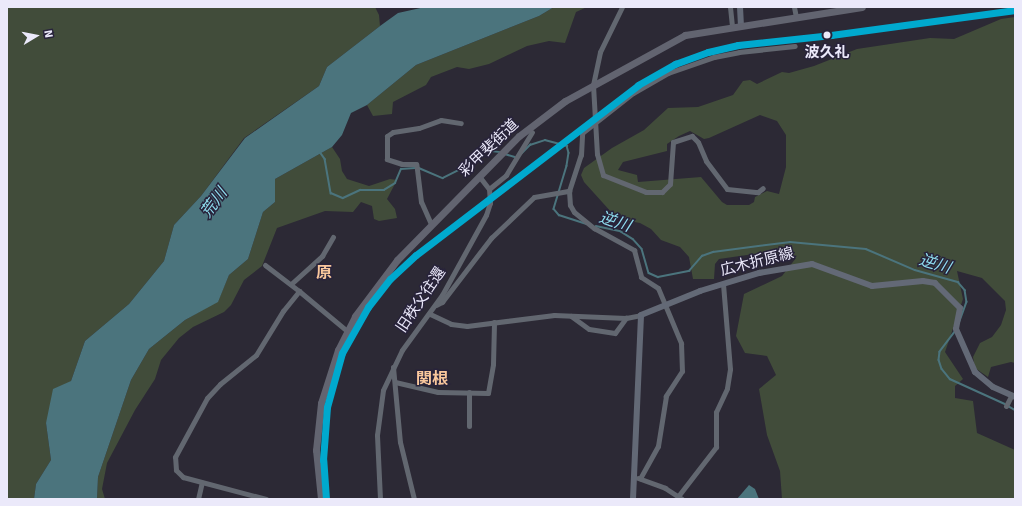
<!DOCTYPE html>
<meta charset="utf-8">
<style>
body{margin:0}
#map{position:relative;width:1022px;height:506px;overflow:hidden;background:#2c2935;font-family:Signika,"Noto Sans JP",sans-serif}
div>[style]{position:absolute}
.green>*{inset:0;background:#414c3a}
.water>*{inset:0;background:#4b747d}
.stream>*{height:1.5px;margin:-0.75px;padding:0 0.75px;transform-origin:0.75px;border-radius:0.75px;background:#4b747d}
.minor>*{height:5px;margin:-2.5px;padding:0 2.5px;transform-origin:2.5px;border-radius:2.5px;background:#626770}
.major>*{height:6px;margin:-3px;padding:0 3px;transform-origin:3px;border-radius:3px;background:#636976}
.highway>*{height:7px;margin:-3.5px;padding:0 3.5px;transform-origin:3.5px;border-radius:3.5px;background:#626470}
.rail-1>*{height:7px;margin:-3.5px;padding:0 3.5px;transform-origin:3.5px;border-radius:3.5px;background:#00a9ce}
.dots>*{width:11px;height:11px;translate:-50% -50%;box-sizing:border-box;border:2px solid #28233b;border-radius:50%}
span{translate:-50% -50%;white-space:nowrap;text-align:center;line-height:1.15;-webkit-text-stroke:3px #28233b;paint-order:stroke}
.stop-label{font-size:15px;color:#ebe9fa;font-weight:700}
.street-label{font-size:15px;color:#ebe9fa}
.water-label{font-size:16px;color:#8fdeef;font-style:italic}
.neighbourhood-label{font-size:16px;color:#f9c79c;font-weight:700}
.frame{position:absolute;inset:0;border:8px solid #ebe9fa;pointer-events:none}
.north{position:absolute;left:16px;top:16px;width:40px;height:40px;-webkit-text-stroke:3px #28233b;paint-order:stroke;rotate:80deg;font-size:11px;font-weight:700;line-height:16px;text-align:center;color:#ebe9fa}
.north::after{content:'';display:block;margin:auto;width:14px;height:18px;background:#ebe9fa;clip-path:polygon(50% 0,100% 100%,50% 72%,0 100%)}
</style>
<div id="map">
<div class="green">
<i style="clip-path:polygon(7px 7px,375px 7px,379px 15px,380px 26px,327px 67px,319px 86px,244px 138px,201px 196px,174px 225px,164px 261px,129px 304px,85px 341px,71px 381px,46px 423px,51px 460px,36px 484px,34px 499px,7px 499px)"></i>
<i style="clip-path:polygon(554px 7px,587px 7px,576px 12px,565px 43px,549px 41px,527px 46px,489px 64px,469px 69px,457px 67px,431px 77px,426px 85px,393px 102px,392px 114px,373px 116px,367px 105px,416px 65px,539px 16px)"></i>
<i style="clip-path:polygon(evenodd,1015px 17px,1015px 363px,1011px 362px,991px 367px,988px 377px,975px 368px,973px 357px,980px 343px,992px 337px,1001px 325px,1006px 310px,1005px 301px,982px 278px,957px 271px,963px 299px,945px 352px,963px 379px,955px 386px,955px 398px,973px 401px,977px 433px,1015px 450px,1015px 499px,782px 499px,780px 471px,767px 435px,759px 389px,776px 375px,767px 356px,745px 353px,736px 336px,744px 294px,782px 276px,796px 258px,754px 254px,719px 259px,715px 264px,714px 279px,693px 279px,689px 257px,680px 247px,661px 240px,651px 229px,640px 223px,629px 221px,618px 213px,612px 213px,584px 182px,581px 175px,584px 168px,612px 148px,644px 130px,668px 108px,698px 107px,733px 95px,743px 81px,750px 80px,757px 84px,782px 72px,789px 73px,814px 66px,857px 49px,930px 38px,954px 39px,1001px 19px,1015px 17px,760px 115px,777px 121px,786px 135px,786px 167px,779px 194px,767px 191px,755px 197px,754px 202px,749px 205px,727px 205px,722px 202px,701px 177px,638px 182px,637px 175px,618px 170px,623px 162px,667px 151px,667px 144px,679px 136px,690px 131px,704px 139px,709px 138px,760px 115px)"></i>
<i style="clip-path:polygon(332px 147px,340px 159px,342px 171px,347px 179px,369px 186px,390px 179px,397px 180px,387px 199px,395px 209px,397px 218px,379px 221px,374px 219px,372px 206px,361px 202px,353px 212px,325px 211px,277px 228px,262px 266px,244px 280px,231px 305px,224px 312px,193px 327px,179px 338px,161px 360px,155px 379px,135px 410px,107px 463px,102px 489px,105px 499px,97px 499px,98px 477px,131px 380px,149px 349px,185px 320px,218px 301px,229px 275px,248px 259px,263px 212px,275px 202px,275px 179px)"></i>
</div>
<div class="water">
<i style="clip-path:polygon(425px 7px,554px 7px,539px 16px,416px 65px,367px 105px,351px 113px,342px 135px,332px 147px,275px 179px,275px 202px,263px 212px,248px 259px,229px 275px,218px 302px,185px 320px,149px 349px,131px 380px,98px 477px,97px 499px,34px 499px,36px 484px,51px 460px,46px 423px,53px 389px,71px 381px,85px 341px,129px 304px,164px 261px,174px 225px,201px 196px,245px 138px,319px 86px,327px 67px,380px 26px,398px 13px)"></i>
<i style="clip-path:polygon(749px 485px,755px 489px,759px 499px,737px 499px)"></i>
</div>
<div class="stream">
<i style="left:320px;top:152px;width:9px;rotate:54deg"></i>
<i style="left:325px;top:159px;width:35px;rotate:80deg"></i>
<i style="left:331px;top:193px;width:13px;rotate:23deg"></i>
<i style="left:343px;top:198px;width:19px;rotate:-25deg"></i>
<i style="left:360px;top:190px;width:24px"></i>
<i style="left:384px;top:190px;width:13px;rotate:-32deg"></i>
<i style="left:395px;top:183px;width:15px;rotate:-67deg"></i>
<i style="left:401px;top:169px;width:14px;rotate:-4deg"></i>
<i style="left:505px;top:154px;width:10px;rotate:17deg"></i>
<i style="left:519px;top:156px;width:16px;rotate:-45deg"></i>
<i style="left:530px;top:145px;width:16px;rotate:-18deg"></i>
<i style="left:545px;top:140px;width:23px;rotate:15deg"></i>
<i style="left:567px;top:146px;width:7px;rotate:74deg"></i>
<i style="left:569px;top:153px;width:13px;rotate:99deg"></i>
<i style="left:567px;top:166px;width:45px;rotate:106.8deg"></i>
<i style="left:554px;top:209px;width:8px;rotate:50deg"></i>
<i style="left:559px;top:215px;width:28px;rotate:18deg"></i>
<i style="left:419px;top:168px;width:26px;rotate:23deg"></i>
<i style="left:443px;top:178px;width:18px;rotate:-27deg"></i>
<i style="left:459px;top:170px;width:31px;rotate:-40deg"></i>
<i style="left:483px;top:150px;width:17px;rotate:7deg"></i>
<i style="left:596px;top:226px;width:25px;rotate:12deg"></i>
<i style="left:620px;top:231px;width:15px;rotate:32deg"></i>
<i style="left:633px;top:239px;width:13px;rotate:48deg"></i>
<i style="left:642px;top:249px;width:25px;rotate:74deg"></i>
<i style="left:649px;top:273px;width:10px;rotate:24deg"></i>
<i style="left:658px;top:277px;width:32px;rotate:-11deg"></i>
<i style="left:689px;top:271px;width:20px;rotate:-49deg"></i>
<i style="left:702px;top:256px;width:12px;rotate:-20deg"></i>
<i style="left:713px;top:252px;width:78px;rotate:-7.4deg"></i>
<i style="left:790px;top:242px;width:76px;rotate:5.3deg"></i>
<i style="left:866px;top:249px;width:53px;rotate:23.2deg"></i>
<i style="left:915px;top:270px;width:45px;rotate:15.6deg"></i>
<i style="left:958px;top:282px;width:11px;rotate:49deg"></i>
<i style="left:965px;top:290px;width:12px;rotate:81deg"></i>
<i style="left:967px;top:302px;width:20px;rotate:110deg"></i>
<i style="left:955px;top:332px;width:25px;rotate:127deg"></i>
<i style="left:940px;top:352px;width:8px;rotate:97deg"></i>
<i style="left:939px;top:360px;width:9px;rotate:72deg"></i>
<i style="left:942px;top:369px;width:13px;rotate:51deg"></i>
<i style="left:950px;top:379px;width:60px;rotate:24.4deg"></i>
<i style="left:1008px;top:406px;width:8px;rotate:30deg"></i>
</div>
<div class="minor">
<i style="left:622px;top:7px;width:50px;rotate:116.1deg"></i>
<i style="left:600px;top:52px;width:34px;rotate:102deg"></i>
<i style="left:593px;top:85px;width:69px;rotate:86.7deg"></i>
<i style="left:597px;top:154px;width:22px;rotate:74deg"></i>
<i style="left:603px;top:175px;width:46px;rotate:21.6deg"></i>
<i style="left:646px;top:192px;width:16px"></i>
<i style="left:662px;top:192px;width:11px;rotate:-45deg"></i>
<i style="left:670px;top:184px;width:42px;rotate:-85.9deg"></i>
<i style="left:673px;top:142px;width:20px;rotate:-18deg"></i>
<i style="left:692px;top:136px;width:8px;rotate:45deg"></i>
<i style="left:698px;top:142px;width:21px;rotate:67deg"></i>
<i style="left:706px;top:161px;width:35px;rotate:53deg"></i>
<i style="left:727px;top:189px;width:31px;rotate:6deg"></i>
<i style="left:758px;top:192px;width:6px;rotate:-39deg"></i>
<i style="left:730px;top:7px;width:19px;rotate:84deg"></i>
<i style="left:794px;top:7px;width:10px;rotate:79deg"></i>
<i style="left:489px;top:189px;width:22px;rotate:-39deg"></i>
<i style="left:506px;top:175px;width:50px;rotate:-58.8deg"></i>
<i style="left:569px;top:191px;width:14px;rotate:86deg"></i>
<i style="left:570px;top:205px;width:8px;rotate:60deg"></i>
<i style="left:574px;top:212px;width:26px;rotate:39deg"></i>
<i style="left:594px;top:228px;width:46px;rotate:28.8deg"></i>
<i style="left:634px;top:250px;width:28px;rotate:75deg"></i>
<i style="left:641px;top:277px;width:20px;rotate:33deg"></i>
<i style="left:658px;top:288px;width:60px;rotate:67.3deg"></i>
<i style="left:681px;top:343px;width:28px;rotate:88deg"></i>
<i style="left:682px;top:371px;width:30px;rotate:123deg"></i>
<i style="left:666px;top:396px;width:51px;rotate:99.1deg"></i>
<i style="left:658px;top:446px;width:37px;rotate:119deg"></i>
<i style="left:431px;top:224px;width:24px;rotate:-114deg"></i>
<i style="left:421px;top:202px;width:38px;rotate:-97deg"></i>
<i style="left:416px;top:164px;width:14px;rotate:180deg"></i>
<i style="left:402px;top:164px;width:16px;rotate:-162deg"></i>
<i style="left:387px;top:159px;width:23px;rotate:-90deg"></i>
<i style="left:387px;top:136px;width:7px;rotate:-34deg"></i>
<i style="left:393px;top:132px;width:26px;rotate:-9deg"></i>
<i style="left:419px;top:128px;width:23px;rotate:-20deg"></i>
<i style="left:441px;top:120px;width:20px;rotate:9deg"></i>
<i style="left:265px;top:265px;width:43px;rotate:37.4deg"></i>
<i style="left:291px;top:284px;width:42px;rotate:-42.1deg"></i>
<i style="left:322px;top:256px;width:22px;rotate:-60deg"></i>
<i style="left:436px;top:305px;width:7px;rotate:-27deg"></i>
<i style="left:442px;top:302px;width:81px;rotate:-52.6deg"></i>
<i style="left:491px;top:238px;width:59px;rotate:-43.6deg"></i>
<i style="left:534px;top:197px;width:36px;rotate:-10deg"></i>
<i style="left:569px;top:191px;width:38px;rotate:-72deg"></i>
<i style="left:581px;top:155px;width:22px;rotate:-87deg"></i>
<i style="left:582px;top:133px;width:65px;rotate:-38.1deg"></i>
<i style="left:633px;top:93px;width:40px;rotate:-29.7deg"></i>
<i style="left:668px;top:73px;width:49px;rotate:-19.2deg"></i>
<i style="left:714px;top:57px;width:25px;rotate:-11deg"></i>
<i style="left:739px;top:52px;width:56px;rotate:-6.1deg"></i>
<i style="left:430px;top:314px;width:23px;rotate:25deg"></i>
<i style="left:451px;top:324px;width:16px;rotate:7deg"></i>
<i style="left:467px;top:326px;width:88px;rotate:-7.2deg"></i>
<i style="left:554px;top:315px;width:72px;rotate:2.4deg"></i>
<i style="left:626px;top:318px;width:15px;rotate:-11deg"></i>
<i style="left:571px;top:316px;width:22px;rotate:36deg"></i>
<i style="left:589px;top:329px;width:26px;rotate:9deg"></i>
<i style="left:615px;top:333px;width:19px;rotate:-54deg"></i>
<i style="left:393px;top:367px;width:75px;rotate:84.7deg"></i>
<i style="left:400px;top:442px;width:59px;rotate:76.2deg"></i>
<i style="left:395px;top:382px;width:44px;rotate:13.1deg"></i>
<i style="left:438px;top:392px;width:50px;rotate:1.1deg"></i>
<i style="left:488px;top:393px;width:29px;rotate:-80deg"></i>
<i style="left:493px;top:364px;width:42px;rotate:-88.6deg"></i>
<i style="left:1006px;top:406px;width:11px;rotate:-63deg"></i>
<i style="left:469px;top:426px;width:34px;rotate:-90deg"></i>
<i style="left:638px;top:478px;width:29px;rotate:20deg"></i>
<i style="left:665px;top:488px;width:20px;rotate:33deg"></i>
<i style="left:679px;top:495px;width:61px;rotate:-52.4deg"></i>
<i style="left:716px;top:447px;width:35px;rotate:-90deg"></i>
<i style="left:716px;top:412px;width:26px;rotate:-65deg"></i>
<i style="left:727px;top:388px;width:19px;rotate:-81deg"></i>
<i style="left:730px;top:369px;width:85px;rotate:-94.7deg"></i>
<i style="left:198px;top:499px;width:17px;rotate:-77deg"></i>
<i style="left:266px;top:499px;width:86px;rotate:-165.2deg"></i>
<i style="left:183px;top:477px;width:10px;rotate:-135deg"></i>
<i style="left:176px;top:470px;width:13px;rotate:-94deg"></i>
<i style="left:175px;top:457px;width:67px;rotate:-61.5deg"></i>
<i style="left:207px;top:398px;width:19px;rotate:-47deg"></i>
<i style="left:220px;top:384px;width:46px;rotate:-38.9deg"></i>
<i style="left:256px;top:355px;width:52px;rotate:-58.5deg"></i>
<i style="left:283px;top:311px;width:26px;rotate:-51deg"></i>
<i style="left:299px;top:291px;width:62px;rotate:39.8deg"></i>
<i style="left:380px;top:499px;width:64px;rotate:-92.7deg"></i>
<i style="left:377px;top:435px;width:45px;rotate:-82.4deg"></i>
<i style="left:383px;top:390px;width:44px;rotate:-64.6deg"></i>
<i style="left:402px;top:350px;width:68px;rotate:-54deg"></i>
<i style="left:442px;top:295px;width:91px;rotate:-61.2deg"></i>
<i style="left:486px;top:215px;width:13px;rotate:-72deg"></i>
<i style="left:490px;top:203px;width:14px;rotate:-94deg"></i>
<i style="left:489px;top:189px;width:16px;rotate:-128deg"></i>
</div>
<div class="major">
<i style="left:740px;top:7px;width:18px;rotate:87deg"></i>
<i style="left:633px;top:499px;width:184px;rotate:-87.5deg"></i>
<i style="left:641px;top:315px;width:64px;rotate:-22.1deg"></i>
<i style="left:700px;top:291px;width:62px;rotate:-17deg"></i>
<i style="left:759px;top:273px;width:54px;rotate:-9.6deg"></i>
<i style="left:812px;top:264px;width:64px;rotate:20.1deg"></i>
<i style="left:872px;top:286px;width:51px;rotate:-5.6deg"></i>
<i style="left:923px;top:281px;width:12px;rotate:9deg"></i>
<i style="left:935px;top:283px;width:35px;rotate:45deg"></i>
<i style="left:960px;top:308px;width:21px;rotate:101deg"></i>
<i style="left:956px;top:329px;width:47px;rotate:66.2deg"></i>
<i style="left:975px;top:372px;width:23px;rotate:40deg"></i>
<i style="left:993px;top:387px;width:24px;rotate:24deg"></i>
</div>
<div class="highway">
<i style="left:321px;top:499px;width:49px;rotate:-95.8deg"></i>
<i style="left:316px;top:450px;width:47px;rotate:-83.9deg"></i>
<i style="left:321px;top:403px;width:56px;rotate:-72.2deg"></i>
<i style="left:338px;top:350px;width:38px;rotate:-63deg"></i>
<i style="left:355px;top:316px;width:70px;rotate:-53.1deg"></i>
<i style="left:397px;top:260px;width:174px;rotate:-45.5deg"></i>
<i style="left:519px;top:136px;width:58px;rotate:-37.3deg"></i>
<i style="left:565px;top:101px;width:137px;rotate:-28.8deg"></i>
<i style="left:685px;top:35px;width:179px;rotate:-9deg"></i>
</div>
<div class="rail-1">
<i style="left:326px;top:499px;width:39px;rotate:-94deg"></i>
<i style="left:323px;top:460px;width:53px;rotate:-85.7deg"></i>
<i style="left:327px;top:407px;width:56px;rotate:-74.5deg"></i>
<i style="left:342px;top:353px;width:53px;rotate:-60.5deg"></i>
<i style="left:368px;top:307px;width:36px;rotate:-52deg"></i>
<i style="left:390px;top:279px;width:35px;rotate:-43deg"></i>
<i style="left:416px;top:255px;width:280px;rotate:-37.4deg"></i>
<i style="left:638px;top:85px;width:43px;rotate:-29.6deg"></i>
<i style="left:675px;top:64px;width:35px;rotate:-20deg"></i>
<i style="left:708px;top:52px;width:31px;rotate:-13deg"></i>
<i style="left:738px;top:45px;width:94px;rotate:-6.1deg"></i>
<i style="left:831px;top:35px;width:186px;rotate:-7.7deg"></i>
</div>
<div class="dots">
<i style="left:827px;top:35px;background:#ebe9fa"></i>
</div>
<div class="stop-label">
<span style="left:827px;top:53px">波久礼</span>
</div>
<div class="street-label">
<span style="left:489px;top:148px;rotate:-44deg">彩甲斐街道</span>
<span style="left:757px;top:262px;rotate:-14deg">広木折原線</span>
<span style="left:421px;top:300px;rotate:-56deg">旧秩父往還</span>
</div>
<div class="water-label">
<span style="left:214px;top:203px;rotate:-54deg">荒川</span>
<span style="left:615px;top:222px;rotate:18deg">逆川</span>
<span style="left:935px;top:264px;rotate:17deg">逆川</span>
</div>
<div class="neighbourhood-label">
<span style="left:324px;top:273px">原</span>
<span style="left:432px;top:379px">関根</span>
</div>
<div class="frame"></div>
<div class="north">N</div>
</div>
